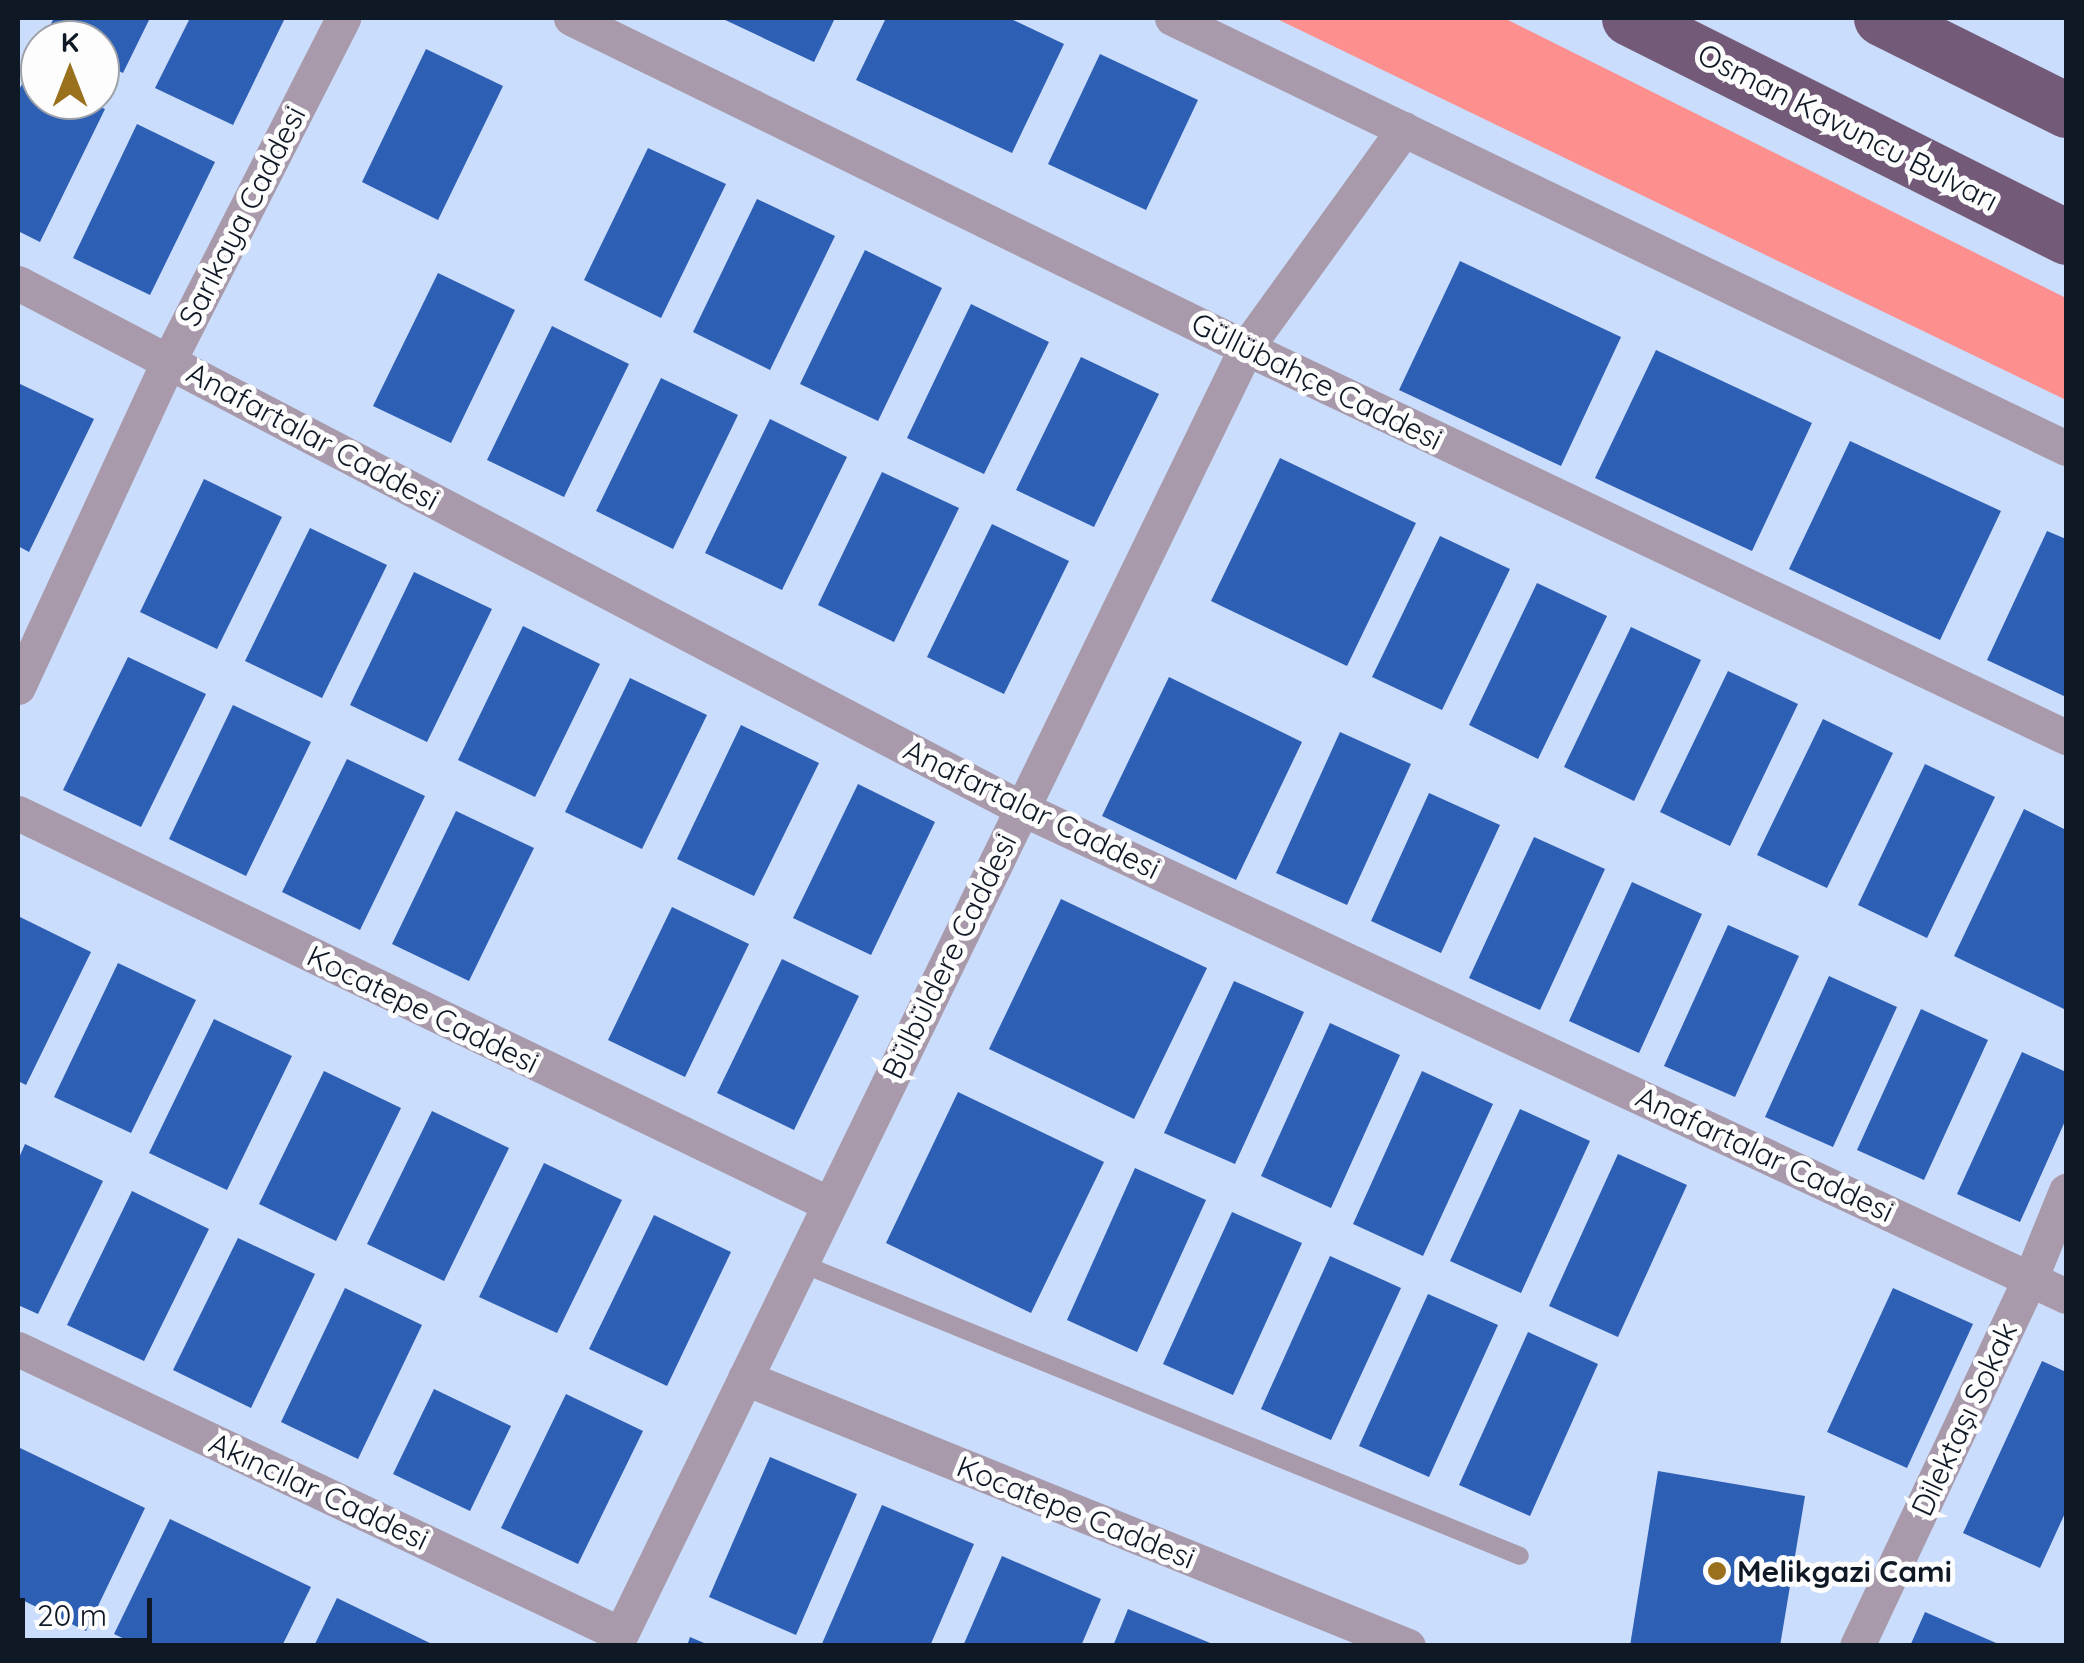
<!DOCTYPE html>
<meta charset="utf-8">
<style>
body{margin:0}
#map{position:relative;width:2084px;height:1663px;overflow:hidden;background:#caddfc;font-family:Quicksand,sans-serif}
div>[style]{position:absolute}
.green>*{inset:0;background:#fe8f8f}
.building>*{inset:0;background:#2d5fb5}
.service>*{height:18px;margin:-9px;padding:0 9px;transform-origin:9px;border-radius:9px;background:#a89aaa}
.minor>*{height:35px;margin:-17.5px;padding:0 17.5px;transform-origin:17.5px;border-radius:17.5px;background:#a89aaa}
.trunk>*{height:55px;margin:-27.5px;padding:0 27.5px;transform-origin:27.5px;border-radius:27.5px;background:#735a78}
.dots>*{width:28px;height:28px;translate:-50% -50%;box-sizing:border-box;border:5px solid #fdfdfd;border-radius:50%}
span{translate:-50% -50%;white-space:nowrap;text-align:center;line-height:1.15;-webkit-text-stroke:10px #fdfdfd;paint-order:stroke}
.street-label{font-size:30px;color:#0f1825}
.poi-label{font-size:30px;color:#0f1825;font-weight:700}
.left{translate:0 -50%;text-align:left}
.frame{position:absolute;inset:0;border:20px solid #0f1825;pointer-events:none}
.north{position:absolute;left:20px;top:20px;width:100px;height:100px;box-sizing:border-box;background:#fdfdfd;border:2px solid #9ea1a7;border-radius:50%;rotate:0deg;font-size:28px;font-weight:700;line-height:40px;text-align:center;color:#0f1825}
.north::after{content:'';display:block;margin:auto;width:35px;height:45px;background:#99701c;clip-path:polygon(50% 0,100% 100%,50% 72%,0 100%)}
.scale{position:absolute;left:20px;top:1598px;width:132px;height:45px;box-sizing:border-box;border:5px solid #0f1825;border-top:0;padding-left:12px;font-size:30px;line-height:35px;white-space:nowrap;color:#0f1825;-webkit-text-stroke:8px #fdfdfd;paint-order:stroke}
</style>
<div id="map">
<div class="green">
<i style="clip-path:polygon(1275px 18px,1504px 18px,2066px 298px,2066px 400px)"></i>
</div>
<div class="building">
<i style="clip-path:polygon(54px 18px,150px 18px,123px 73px,100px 62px,100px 40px,55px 40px,45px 35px)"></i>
<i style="clip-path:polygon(190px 18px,285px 18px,233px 125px,155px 88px)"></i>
<i style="clip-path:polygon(721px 18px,835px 18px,814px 62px)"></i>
<i style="clip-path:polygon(886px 18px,1009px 18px,1064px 44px,1012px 153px,856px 80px)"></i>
<i style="clip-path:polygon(426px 49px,503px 86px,438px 220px,362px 182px)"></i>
<i style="clip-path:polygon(1100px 54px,1198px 100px,1146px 210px,1048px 164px)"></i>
<i style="clip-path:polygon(28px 72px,40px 78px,40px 100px,86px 100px,105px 109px,40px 242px,18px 231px,18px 92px)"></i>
<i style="clip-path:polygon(137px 124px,215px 162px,150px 295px,73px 258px)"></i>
<i style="clip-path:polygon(648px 148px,726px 184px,661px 318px,584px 280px)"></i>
<i style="clip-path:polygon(757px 199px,835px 236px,770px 370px,693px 332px)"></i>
<i style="clip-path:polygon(865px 250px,942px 288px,878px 421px,800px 384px)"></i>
<i style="clip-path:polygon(1460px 261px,1621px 337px,1561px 466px,1399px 390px)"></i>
<i style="clip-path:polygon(438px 273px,515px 310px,451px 443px,373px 406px)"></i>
<i style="clip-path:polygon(971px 304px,1049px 342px,984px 474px,907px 438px)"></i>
<i style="clip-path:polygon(552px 326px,629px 364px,564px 497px,487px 460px)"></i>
<i style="clip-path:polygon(1656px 350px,1812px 423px,1752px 551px,1595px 478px)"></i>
<i style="clip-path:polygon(1081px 357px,1159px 394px,1094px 527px,1016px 490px)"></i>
<i style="clip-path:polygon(661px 378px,738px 415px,673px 549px,596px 511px)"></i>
<i style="clip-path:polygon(18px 383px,94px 419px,29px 552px,18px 546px)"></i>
<i style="clip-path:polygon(770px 419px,847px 457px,782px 590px,705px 553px)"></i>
<i style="clip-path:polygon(1850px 441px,2001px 511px,1940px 640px,1789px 569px)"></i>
<i style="clip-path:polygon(1280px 458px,1416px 523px,1347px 666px,1211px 601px)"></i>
<i style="clip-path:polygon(882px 472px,959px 508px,894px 642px,818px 605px)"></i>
<i style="clip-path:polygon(204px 479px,282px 517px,217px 649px,140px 612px)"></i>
<i style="clip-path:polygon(992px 524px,1069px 561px,1004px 694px,927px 657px)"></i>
<i style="clip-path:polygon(310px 528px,387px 565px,322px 698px,245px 661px)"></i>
<i style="clip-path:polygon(2047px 531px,2066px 539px,2066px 697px,1987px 660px)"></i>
<i style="clip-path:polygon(1440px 536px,1510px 569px,1442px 710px,1372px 677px)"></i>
<i style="clip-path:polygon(414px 572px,492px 609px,427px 742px,350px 705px)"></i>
<i style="clip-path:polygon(1537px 583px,1607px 616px,1538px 759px,1469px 725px)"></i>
<i style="clip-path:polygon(523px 626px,600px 664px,535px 797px,458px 760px)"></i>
<i style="clip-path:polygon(1631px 627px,1701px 660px,1634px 801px,1564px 767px)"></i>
<i style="clip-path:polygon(128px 657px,206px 694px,141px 827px,63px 790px)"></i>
<i style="clip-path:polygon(1728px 671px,1798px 704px,1730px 846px,1660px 812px)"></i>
<i style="clip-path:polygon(1169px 677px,1302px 742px,1236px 880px,1102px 816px)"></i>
<i style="clip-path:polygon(630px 678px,707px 715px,642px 849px,565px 812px)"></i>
<i style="clip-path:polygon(233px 705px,311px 742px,246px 876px,169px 839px)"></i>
<i style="clip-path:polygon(1823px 719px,1893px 753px,1827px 888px,1757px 855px)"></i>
<i style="clip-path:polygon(741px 725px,819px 763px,754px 896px,677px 859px)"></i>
<i style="clip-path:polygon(1340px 732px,1411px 764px,1347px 905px,1276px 873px)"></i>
<i style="clip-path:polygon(347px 759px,425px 796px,360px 930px,282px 892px)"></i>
<i style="clip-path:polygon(1925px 764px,1995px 797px,1927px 938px,1858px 905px)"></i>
<i style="clip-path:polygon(858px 784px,935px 822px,871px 955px,793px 918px)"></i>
<i style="clip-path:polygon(1429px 793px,1500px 825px,1441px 953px,1371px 921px)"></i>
<i style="clip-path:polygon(2024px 809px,2066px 830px,2066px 1010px,1954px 956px)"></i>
<i style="clip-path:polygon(456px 811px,534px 848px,469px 981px,392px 944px)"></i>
<i style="clip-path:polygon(1534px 837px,1605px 869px,1540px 1010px,1469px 978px)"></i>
<i style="clip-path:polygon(1632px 882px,1702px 914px,1639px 1053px,1569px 1021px)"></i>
<i style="clip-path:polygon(1061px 899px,1207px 968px,1134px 1119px,989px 1049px)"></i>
<i style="clip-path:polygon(672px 907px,749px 944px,685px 1077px,608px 1040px)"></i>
<i style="clip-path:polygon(18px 916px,91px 952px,26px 1085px,18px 1081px)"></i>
<i style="clip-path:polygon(1728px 925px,1799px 956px,1735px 1097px,1664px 1066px)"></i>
<i style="clip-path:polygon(782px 959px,859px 996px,794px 1130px,717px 1093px)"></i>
<i style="clip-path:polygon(118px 963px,196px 1000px,131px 1133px,54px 1097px)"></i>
<i style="clip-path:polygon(1829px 976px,1897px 1007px,1833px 1147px,1765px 1117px)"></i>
<i style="clip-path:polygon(1234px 981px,1304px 1012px,1235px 1164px,1164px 1133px)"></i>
<i style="clip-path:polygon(1921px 1009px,1988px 1040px,1924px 1180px,1857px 1150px)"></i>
<i style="clip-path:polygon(214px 1019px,292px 1056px,227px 1190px,149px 1153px)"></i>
<i style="clip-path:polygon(1330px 1023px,1400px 1055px,1331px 1208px,1261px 1176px)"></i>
<i style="clip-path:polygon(2022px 1052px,2066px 1072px,2066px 1119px,2020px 1222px,1957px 1194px)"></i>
<i style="clip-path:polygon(324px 1071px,401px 1108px,336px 1241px,259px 1204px)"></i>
<i style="clip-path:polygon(1422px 1071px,1493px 1104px,1423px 1256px,1353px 1224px)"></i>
<i style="clip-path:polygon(958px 1092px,1104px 1162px,1031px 1313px,886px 1243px)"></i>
<i style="clip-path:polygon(1520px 1109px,1590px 1141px,1521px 1293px,1450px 1261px)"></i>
<i style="clip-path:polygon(432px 1111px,509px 1148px,444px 1281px,367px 1244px)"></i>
<i style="clip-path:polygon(25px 1144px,103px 1181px,38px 1314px,18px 1305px,18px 1160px)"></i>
<i style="clip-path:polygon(1618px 1154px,1687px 1185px,1618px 1337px,1549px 1306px)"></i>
<i style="clip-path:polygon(544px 1163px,622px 1200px,557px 1333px,479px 1297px)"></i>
<i style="clip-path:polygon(1135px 1168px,1206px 1200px,1137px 1352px,1067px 1320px)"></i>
<i style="clip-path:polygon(132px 1191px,209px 1229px,144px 1361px,67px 1325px)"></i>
<i style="clip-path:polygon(1232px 1212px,1302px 1243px,1233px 1395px,1163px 1364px)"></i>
<i style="clip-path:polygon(654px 1215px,731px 1252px,667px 1386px,589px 1349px)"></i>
<i style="clip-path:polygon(238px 1238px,315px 1274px,251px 1408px,173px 1370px)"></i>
<i style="clip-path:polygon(1330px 1256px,1401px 1288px,1331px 1440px,1261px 1409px)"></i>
<i style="clip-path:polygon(345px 1288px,422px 1325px,358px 1459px,281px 1422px)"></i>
<i style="clip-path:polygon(1893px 1288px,1973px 1324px,1907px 1468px,1827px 1432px)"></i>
<i style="clip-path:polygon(1428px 1294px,1498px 1325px,1429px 1477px,1359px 1446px)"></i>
<i style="clip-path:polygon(1528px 1332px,1598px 1364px,1530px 1516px,1459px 1485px)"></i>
<i style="clip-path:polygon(2042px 1361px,2066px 1372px,2066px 1511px,2040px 1568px,1963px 1533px)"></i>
<i style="clip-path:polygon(434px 1389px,511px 1426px,470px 1511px,393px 1474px)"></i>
<i style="clip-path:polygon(566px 1394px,643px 1431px,578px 1564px,501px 1528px)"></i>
<i style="clip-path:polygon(18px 1447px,145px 1508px,86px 1631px,18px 1598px)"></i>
<i style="clip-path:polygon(770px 1457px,857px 1494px,796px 1635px,709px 1597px)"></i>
<i style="clip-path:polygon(1658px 1471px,1805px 1496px,1780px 1646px,1630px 1646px)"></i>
<i style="clip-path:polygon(882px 1505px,974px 1544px,930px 1646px,821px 1646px)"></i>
<i style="clip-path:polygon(170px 1519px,311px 1587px,282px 1646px,139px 1646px,114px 1634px)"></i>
<i style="clip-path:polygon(1002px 1556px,1101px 1599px,1081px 1646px,963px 1646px)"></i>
<i style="clip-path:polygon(337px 1598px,436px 1646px,314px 1646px)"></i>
<i style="clip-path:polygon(1128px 1609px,1215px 1645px,1215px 1646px,1113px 1646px)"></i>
<i style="clip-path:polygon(1925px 1612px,2003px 1646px,1910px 1646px)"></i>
<i style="clip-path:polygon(690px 1637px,711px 1646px,687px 1646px)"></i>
</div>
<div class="service">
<i style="left:800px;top:1263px;width:777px;rotate:22.14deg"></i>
</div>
<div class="minor">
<i style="left:571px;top:18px;width:751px;rotate:26.05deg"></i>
<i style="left:1246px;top:348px;width:908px;rotate:25.38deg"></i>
<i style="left:1172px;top:18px;width:992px;rotate:25.69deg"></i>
<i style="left:18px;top:283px;width:1132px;rotate:27.63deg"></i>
<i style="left:1021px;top:808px;width:1153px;rotate:25.03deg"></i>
<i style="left:18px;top:687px;width:360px;rotate:-65.2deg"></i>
<i style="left:169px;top:360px;width:384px;rotate:-63deg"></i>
<i style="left:18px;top:813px;width:900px;rotate:25.74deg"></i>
<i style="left:18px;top:1349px;width:666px;rotate:25.33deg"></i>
<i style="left:745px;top:1378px;width:715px;rotate:22.01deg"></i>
<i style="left:615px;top:1646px;width:1443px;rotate:-64.07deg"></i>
<i style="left:1246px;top:348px;width:270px;rotate:-54.2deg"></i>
<i style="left:1857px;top:1646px;width:408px;rotate:-64.8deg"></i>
<i style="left:2031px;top:1277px;width:93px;rotate:-67.9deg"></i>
</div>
<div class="trunk">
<i style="left:1629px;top:18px;width:489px;rotate:26.6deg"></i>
<i style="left:1881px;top:18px;width:207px;rotate:26.4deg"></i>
</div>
<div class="dots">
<i style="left:1717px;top:1571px;background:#99701c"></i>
</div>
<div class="street-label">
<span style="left:1848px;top:127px;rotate:27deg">Osman Kavuncu Bulvarı</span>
<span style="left:242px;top:216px;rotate:-63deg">Sarıkaya Caddesi</span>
<span style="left:1317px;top:381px;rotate:26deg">Güllübahçe Caddesi</span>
<span style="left:313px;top:436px;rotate:28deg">Anafartalar Caddesi</span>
<span style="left:1032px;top:809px;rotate:26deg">Anafartalar Caddesi</span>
<span style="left:949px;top:956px;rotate:-64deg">Bülbüldere Caddesi</span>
<span style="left:423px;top:1009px;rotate:26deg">Kocatepe Caddesi</span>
<span style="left:1765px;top:1154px;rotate:25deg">Anafartalar Caddesi</span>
<span style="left:1964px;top:1419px;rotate:-65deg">Dilektaşı Sokak</span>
<span style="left:319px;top:1491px;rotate:25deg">Akıncılar Caddesi</span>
<span style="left:1076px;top:1512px;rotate:22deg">Kocatepe Caddesi</span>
</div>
<div class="poi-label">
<span class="left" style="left:1737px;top:1571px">Melikgazi Cami</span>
</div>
<div class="frame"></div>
<div class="north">K</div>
<div class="scale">20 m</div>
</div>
